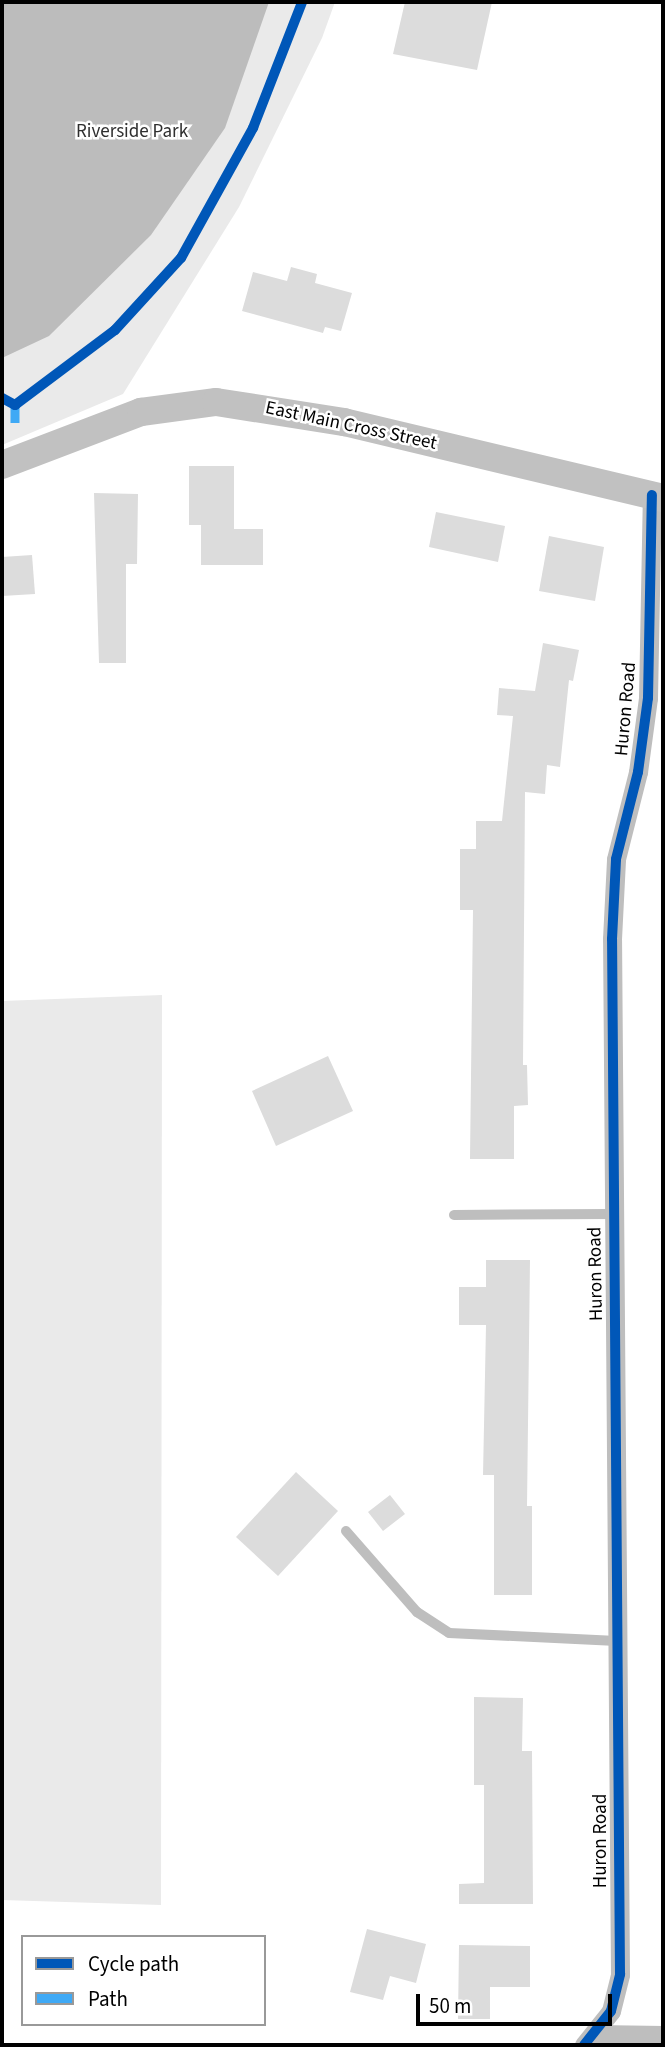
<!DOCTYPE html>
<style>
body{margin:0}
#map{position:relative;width:665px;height:2047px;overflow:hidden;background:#fff;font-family:"Source Sans 3",sans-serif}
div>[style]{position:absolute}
.green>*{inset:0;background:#eaeaea}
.water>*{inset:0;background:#bcbcbc}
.building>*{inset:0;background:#dcdcdc}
.lane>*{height:10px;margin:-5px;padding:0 5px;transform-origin:5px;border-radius:5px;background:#bebebe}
.street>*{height:19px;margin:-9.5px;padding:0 9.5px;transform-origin:9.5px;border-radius:9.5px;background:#bebebe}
.secondary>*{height:28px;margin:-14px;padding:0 14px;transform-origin:14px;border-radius:14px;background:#c1c1c1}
.quiet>*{height:9px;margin-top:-4.5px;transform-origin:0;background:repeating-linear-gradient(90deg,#3fa9f5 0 18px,transparent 0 27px)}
.cycleway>*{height:10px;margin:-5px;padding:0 5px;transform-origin:5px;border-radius:5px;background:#0057b8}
span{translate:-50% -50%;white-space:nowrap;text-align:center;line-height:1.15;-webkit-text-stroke:5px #fff;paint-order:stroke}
.park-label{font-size:19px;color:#2f2f2f}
.street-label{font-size:19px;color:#000}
.frame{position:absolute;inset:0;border:4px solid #000;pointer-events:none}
.legend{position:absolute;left:21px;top:1935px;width:245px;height:91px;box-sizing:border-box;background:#fff;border:2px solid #999;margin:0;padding:9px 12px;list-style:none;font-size:21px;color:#000}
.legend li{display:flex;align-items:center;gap:14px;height:35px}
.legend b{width:35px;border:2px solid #999}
.scale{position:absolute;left:416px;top:1994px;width:196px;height:32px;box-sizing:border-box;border:4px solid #000;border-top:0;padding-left:9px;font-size:21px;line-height:24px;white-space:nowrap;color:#000;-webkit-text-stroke:5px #fff;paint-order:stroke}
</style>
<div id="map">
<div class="green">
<i style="clip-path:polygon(2px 2px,335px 2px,322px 38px,239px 207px,123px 394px,2px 445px)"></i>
<i style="clip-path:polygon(162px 995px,161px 1905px,2px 1900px,2px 1001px)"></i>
</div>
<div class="water">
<i style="clip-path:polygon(2px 2px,269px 2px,225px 128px,151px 235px,49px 336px,2px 358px)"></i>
</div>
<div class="building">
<i style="clip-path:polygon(405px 2px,492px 2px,477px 70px,393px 54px)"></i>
<i style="clip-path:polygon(291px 267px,317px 274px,315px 283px,352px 293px,341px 331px,325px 327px,323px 333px,242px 311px,253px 272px,287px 281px)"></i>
<i style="clip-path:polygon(189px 466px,234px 466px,234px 529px,263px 529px,263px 565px,201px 565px,201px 525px,189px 525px)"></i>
<i style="clip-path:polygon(94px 493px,138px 494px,137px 564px,126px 564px,126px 663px,99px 663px)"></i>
<i style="clip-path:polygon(436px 512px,505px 526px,498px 562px,429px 547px)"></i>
<i style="clip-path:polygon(549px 536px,604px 547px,595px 601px,539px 591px)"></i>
<i style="clip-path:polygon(32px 555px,35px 594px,2px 596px,2px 557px)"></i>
<i style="clip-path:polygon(543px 643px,579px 650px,573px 681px,569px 680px,560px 767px,547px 765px,545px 794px,525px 792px,523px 1065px,527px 1065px,528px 1105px,514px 1106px,514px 1159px,470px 1159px,473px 910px,460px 910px,460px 849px,476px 849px,476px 821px,502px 821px,513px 716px,497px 715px,499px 688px,535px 691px)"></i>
<i style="clip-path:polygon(328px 1056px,353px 1111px,276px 1146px,252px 1091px)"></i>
<i style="clip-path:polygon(486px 1260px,530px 1260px,527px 1506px,532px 1506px,532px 1595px,494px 1595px,494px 1475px,483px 1475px,486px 1325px,459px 1325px,459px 1287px,486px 1287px)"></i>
<i style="clip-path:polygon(296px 1472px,338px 1511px,278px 1576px,236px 1537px)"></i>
<i style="clip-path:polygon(390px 1495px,405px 1514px,383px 1531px,368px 1512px)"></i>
<i style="clip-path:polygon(474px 1697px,523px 1698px,522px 1751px,532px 1751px,533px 1904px,459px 1904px,459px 1884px,484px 1883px,484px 1785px,474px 1785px)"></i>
<i style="clip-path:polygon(367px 1929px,426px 1944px,416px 1983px,390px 1976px,383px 2000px,350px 1992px)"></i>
<i style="clip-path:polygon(459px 1945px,530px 1946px,530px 1987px,490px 1987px,490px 2019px,458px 2019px)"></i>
</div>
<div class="lane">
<i style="left:454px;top:1215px;width:158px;rotate:-0.4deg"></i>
<i style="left:346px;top:1531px;width:108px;rotate:48.8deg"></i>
<i style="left:417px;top:1612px;width:38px;rotate:33deg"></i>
<i style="left:449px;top:1633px;width:168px;rotate:2.7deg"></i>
</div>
<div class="street">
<i style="left:596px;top:2034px;width:67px;rotate:0.9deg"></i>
<i style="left:584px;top:2045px;width:43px;rotate:-51.5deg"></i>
<i style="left:611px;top:2011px;width:38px;rotate:-76deg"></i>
<i style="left:620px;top:1974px;width:1035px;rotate:-90.44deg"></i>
<i style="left:612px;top:939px;width:80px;rotate:-87.1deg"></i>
<i style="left:616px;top:859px;width:90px;rotate:-75.8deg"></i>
<i style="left:638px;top:772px;width:75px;rotate:-82.3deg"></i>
<i style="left:648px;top:698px;width:203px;rotate:-88.9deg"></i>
</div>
<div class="secondary">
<i style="left:2px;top:465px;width:149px;rotate:-20.9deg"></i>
<i style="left:141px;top:412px;width:76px;rotate:-7.6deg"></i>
<i style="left:216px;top:402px;width:130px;rotate:8.9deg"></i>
<i style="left:344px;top:422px;width:328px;rotate:13.4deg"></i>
</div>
<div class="quiet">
<i style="left:15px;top:405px;width:20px;rotate:90deg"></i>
</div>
<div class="cycleway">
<i style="left:2px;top:398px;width:15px;rotate:28deg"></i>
<i style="left:15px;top:405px;width:125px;rotate:-36.9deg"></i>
<i style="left:115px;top:330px;width:98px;rotate:-47.5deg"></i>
<i style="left:181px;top:258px;width:149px;rotate:-61deg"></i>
<i style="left:253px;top:128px;width:135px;rotate:-68.7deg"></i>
<i style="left:584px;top:2045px;width:43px;rotate:-51.5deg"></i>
<i style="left:611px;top:2011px;width:38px;rotate:-76deg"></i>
<i style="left:620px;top:1974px;width:1035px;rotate:-90.44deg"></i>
<i style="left:612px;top:939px;width:80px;rotate:-87.1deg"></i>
<i style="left:616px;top:859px;width:90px;rotate:-75.8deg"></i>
<i style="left:638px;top:772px;width:75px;rotate:-82.3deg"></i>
<i style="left:648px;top:698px;width:203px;rotate:-88.9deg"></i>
</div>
<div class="park-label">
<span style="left:132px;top:132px">Riverside Park</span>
</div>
<div class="street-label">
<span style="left:351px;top:426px;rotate:12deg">East Main Cross Street</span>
<span style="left:626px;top:709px;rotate:-85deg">Huron Road</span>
<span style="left:596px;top:1274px;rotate:-91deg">Huron Road</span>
<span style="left:601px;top:1841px;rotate:-90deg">Huron Road</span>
</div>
<div class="frame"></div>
<ul class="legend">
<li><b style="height:9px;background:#0057b8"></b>Cycle path</li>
<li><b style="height:9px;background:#3fa9f5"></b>Path</li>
</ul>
<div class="scale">50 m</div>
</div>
